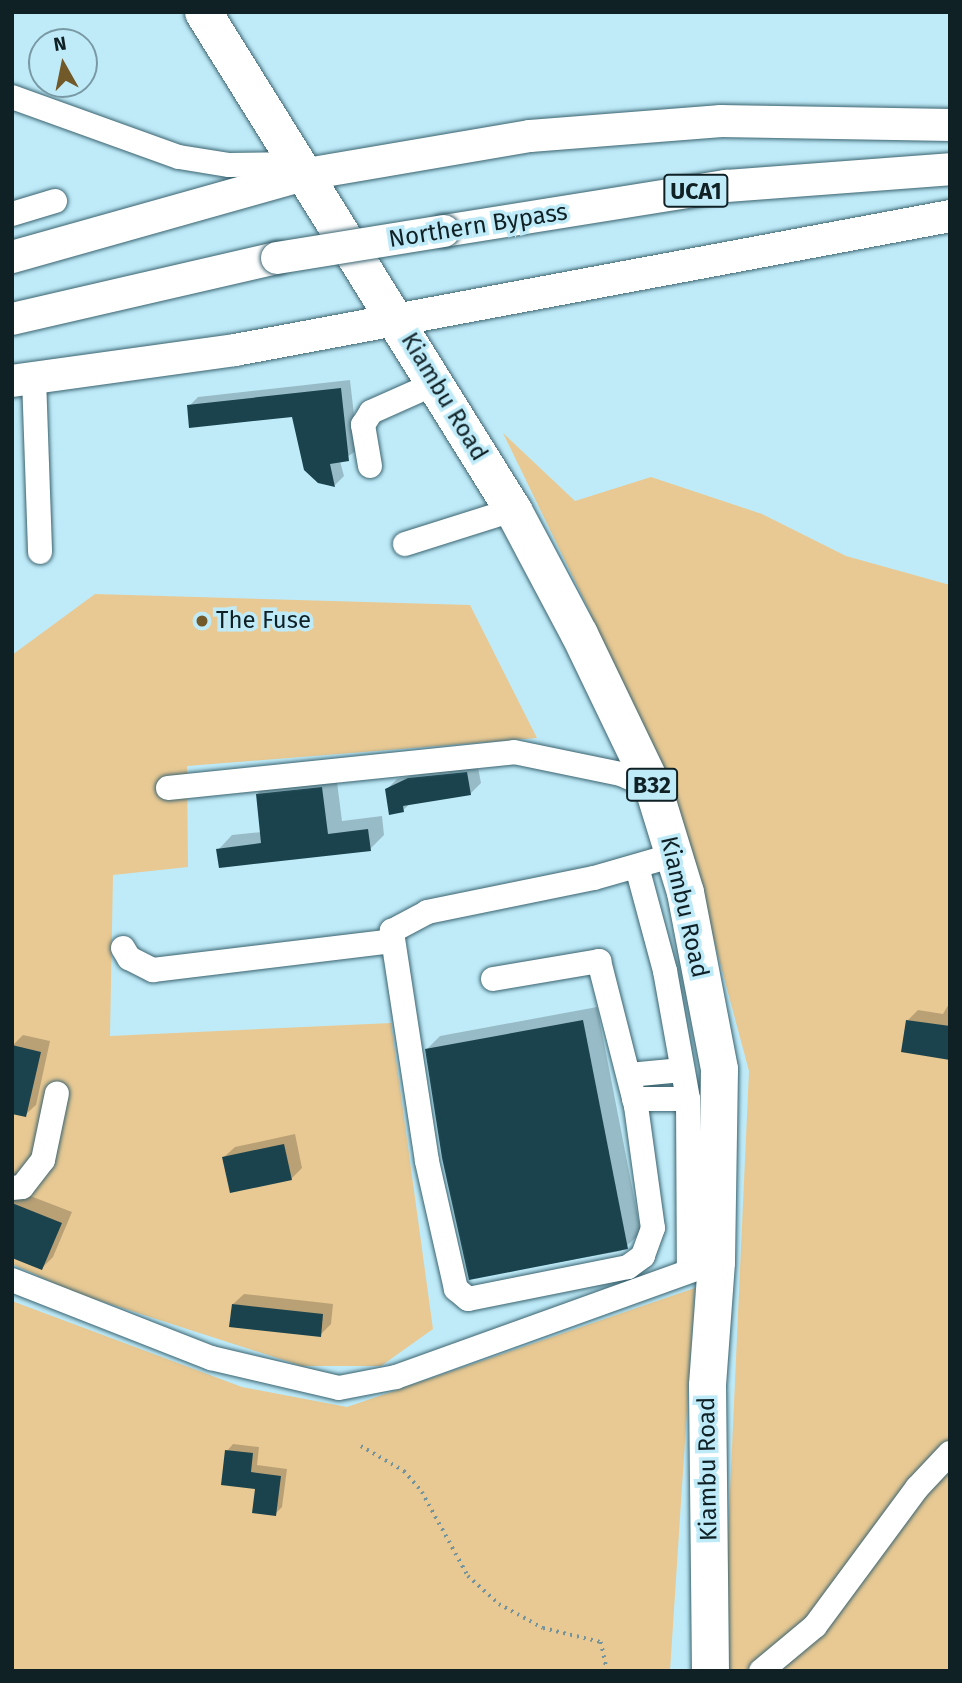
<!DOCTYPE html>
<style>
body{margin:0}
#map{position:relative;width:962px;height:1683px;overflow:hidden;background:#bfebf9;font-family:"Fira Sans",sans-serif}
div>[style]{position:absolute}
.green>*{inset:0;background:#e8c993}
.shadow>*{inset:0;background:#0003}
.building>*{inset:0;background:#1a434e}
.path>*{height:3.5px;margin-top:-1.75px;transform-origin:0;background:repeating-linear-gradient(90deg,#72929c 0 2px,transparent 0 7px)}
.roads{filter:drop-shadow(0 0 2px #3b636f) drop-shadow(0 0 2px #3b636f)}
.minor>*{height:24px;margin:-12px;padding:0 12px;transform-origin:12px;border-radius:12px;background:#fff}
.major>*{height:32px;margin:-16px;padding:0 16px;transform-origin:16px;border-radius:16px;background:#fff}
.highway>*{height:37px;margin:-18.5px;padding:0 18.5px;transform-origin:18.5px;border-radius:18.5px;background:#fff}
.bridges{filter:drop-shadow(0 0 2px #3b636f) drop-shadow(0 0 2px #3b636f)}
.major-bridge>*{height:32px;margin:-16px;padding:0 16px;transform-origin:16px;border-radius:16px;background:#fff}
.dots>*{width:19px;height:19px;translate:-50% -50%;box-sizing:border-box;border:4px solid #bfebf9;border-radius:50%}
span{translate:-50% -50%;white-space:nowrap;text-align:center;line-height:1.15;-webkit-text-stroke:7px #bfebf9;paint-order:stroke}
.shield-label span{padding:2px 5px;background:#bfebf9;border:2px solid;border-radius:5px;-webkit-text-stroke-width:0}
.shield-label{font-size:23px;color:#102126;font-weight:700}
.street-label{font-size:24px;color:#102126}
.poi-label{font-size:24px;color:#102126}
.left{translate:0 -50%;text-align:left}
.frame{position:absolute;inset:0;border:14px solid #102126;pointer-events:none}
.north{position:absolute;left:28px;top:28px;width:70px;height:70px;box-sizing:border-box;background:#bfebf9;border:2px solid #799aa5;border-radius:50%;rotate:351deg;font-size:19px;font-weight:700;line-height:28px;text-align:center;color:#102126}
.north::after{content:'';display:block;margin:auto;width:24px;height:32px;background:#72592a;clip-path:polygon(50% 0,100% 100%,50% 72%,0 100%)}
</style>
<div id="map">
<div class="green">
<i style="clip-path:polygon(503px 433px,575px 501px,651px 477px,762px 514px,846px 556px,950px 585px,950px 1671px,729px 1671px,727px 1558px,749px 1071px,710px 925px,589px 610px)"></i>
<i style="clip-path:polygon(95px 594px,470px 605px,537px 738px,187px 766px,188px 867px,113px 875px,110px 1036px,391px 1023px,433px 1329px,381px 1366px,302px 1366px,76px 1293px,12px 1264px,12px 655px)"></i>
<i style="clip-path:polygon(695px 1288px,670px 1671px,12px 1671px,12px 1301px,242px 1387px,347px 1407px)"></i>
</div>
<div class="shadow">
<i style="clip-path:polygon(350px 380px,358px 450px,340px 461px,344px 476px,335px 485px,319px 481px,294px 415px,189px 406px,198px 397px)"></i>
<i style="clip-path:polygon(477px 762px,481px 783px,470px 794px,411px 803px,403px 810px,387px 789px,397px 779px)"></i>
<i style="clip-path:polygon(336px 774px,342px 821px,382px 816px,384px 835px,370px 849px,218px 850px,232px 835px,262px 832px,257px 794px,272px 780px)"></i>
<i style="clip-path:polygon(950px 1002px,950px 1058px,907px 1021px,918px 1010px,943px 1014px)"></i>
<i style="clip-path:polygon(597px 1007px,641px 1233px,621px 1251px,471px 1278px,427px 1049px,440px 1036px)"></i>
<i style="clip-path:polygon(23px 1035px,50px 1041px,36px 1105px,25px 1115px,12px 1046px)"></i>
<i style="clip-path:polygon(295px 1134px,302px 1168px,291px 1179px,224px 1157px,235px 1147px)"></i>
<i style="clip-path:polygon(20px 1192px,72px 1212px,53px 1257px,42px 1268px,12px 1256px,12px 1200px)"></i>
<i style="clip-path:polygon(244px 1294px,333px 1304px,331px 1324px,320px 1335px,233px 1304px)"></i>
<i style="clip-path:polygon(233px 1444px,259px 1447px,257px 1465px,287px 1469px,282px 1507px,275px 1514px,227px 1451px)"></i>
</div>
<div class="building">
<i style="clip-path:polygon(341px 388px,349px 461px,330px 464px,335px 487px,318px 483px,304px 470px,292px 417px,189px 428px,187px 405px)"></i>
<i style="clip-path:polygon(467px 772px,471px 795px,403px 806px,404px 812px,389px 815px,385px 789px,408px 778px)"></i>
<i style="clip-path:polygon(322px 787px,328px 834px,368px 829px,371px 851px,219px 868px,216px 849px,261px 843px,256px 794px)"></i>
<i style="clip-path:polygon(583px 1020px,628px 1249px,469px 1280px,442px 1158px,425px 1049px)"></i>
<i style="clip-path:polygon(906px 1020px,950px 1026px,950px 1060px,901px 1052px)"></i>
<i style="clip-path:polygon(12px 1045px,41px 1052px,26px 1117px,12px 1114px)"></i>
<i style="clip-path:polygon(284px 1144px,292px 1180px,230px 1193px,222px 1157px)"></i>
<i style="clip-path:polygon(12px 1203px,62px 1223px,42px 1270px,12px 1258px)"></i>
<i style="clip-path:polygon(232px 1304px,323px 1314px,321px 1337px,229px 1327px)"></i>
<i style="clip-path:polygon(225px 1450px,253px 1453px,251px 1472px,281px 1476px,276px 1516px,252px 1513px,255px 1489px,221px 1485px)"></i>
</div>
<div class="path">
<i style="left:361px;top:1446px;width:50px;rotate:30.2deg"></i>
<i style="left:404px;top:1471px;width:28px;rotate:49deg"></i>
<i style="left:422px;top:1492px;width:96px;rotate:61.3deg"></i>
<i style="left:468px;top:1576px;width:42px;rotate:42.1deg"></i>
<i style="left:499px;top:1604px;width:50px;rotate:28.6deg"></i>
<i style="left:543px;top:1628px;width:60px;rotate:13.6deg"></i>
<i style="left:601px;top:1642px;width:30px;rotate:78deg"></i>
</div>
<div class="roads">
<div class="minor">
<i style="left:12px;top:97px;width:177px;rotate:19.8deg"></i>
<i style="left:179px;top:157px;width:51px;rotate:9.1deg"></i>
<i style="left:229px;top:165px;width:71px;rotate:-0.8deg"></i>
<i style="left:12px;top:214px;width:45px;rotate:-16.8deg"></i>
<i style="left:34px;top:378px;width:174px;rotate:88deg"></i>
<i style="left:370px;top:466px;width:42px;rotate:-99.7deg"></i>
<i style="left:363px;top:425px;width:15px;rotate:-58deg"></i>
<i style="left:371px;top:412px;width:71px;rotate:-24deg"></i>
<i style="left:405px;top:544px;width:113px;rotate:-17.5deg"></i>
<i style="left:168px;top:788px;width:348px;rotate:-5.9deg"></i>
<i style="left:514px;top:752px;width:109px;rotate:11.6deg"></i>
<i style="left:621px;top:774px;width:35px;rotate:24deg"></i>
<i style="left:637px;top:867px;width:108px;rotate:74.9deg"></i>
<i style="left:665px;top:971px;width:130px;rotate:79.8deg"></i>
<i style="left:688px;top:1099px;width:171px;rotate:89.7deg"></i>
<i style="left:123px;top:948px;width:12px;rotate:59deg"></i>
<i style="left:129px;top:958px;width:27px;rotate:27deg"></i>
<i style="left:153px;top:970px;width:241px;rotate:-6.9deg"></i>
<i style="left:493px;top:979px;width:108px;rotate:-9.6deg"></i>
<i style="left:599px;top:961px;width:150px;rotate:75.7deg"></i>
<i style="left:636px;top:1106px;width:123px;rotate:82.1deg"></i>
<i style="left:653px;top:1228px;width:30px;rotate:110deg"></i>
<i style="left:643px;top:1256px;width:19px;rotate:144deg"></i>
<i style="left:628px;top:1267px;width:163px;rotate:168.7deg"></i>
<i style="left:468px;top:1299px;width:16px;rotate:-140deg"></i>
<i style="left:456px;top:1289px;width:131px;rotate:-102.8deg"></i>
<i style="left:427px;top:1161px;width:233px;rotate:-98.7deg"></i>
<i style="left:392px;top:931px;width:40px;rotate:-28deg"></i>
<i style="left:427px;top:912px;width:170px;rotate:-11.5deg"></i>
<i style="left:594px;top:878px;width:83px;rotate:-16deg"></i>
<i style="left:629px;top:1075px;width:53px;rotate:-5.4deg"></i>
<i style="left:634px;top:1099px;width:54px"></i>
<i style="left:12px;top:1188px;width:10px;rotate:-6deg"></i>
<i style="left:22px;top:1187px;width:34px;rotate:-52deg"></i>
<i style="left:43px;top:1160px;width:68px;rotate:-78.2deg"></i>
<i style="left:12px;top:1280px;width:214px;rotate:21.4deg"></i>
<i style="left:211px;top:1358px;width:131px;rotate:13.2deg"></i>
<i style="left:339px;top:1388px;width:58px;rotate:-10.9deg"></i>
<i style="left:396px;top:1377px;width:340px;rotate:-19.8deg"></i>
<i style="left:761px;top:1671px;width:70px;rotate:-39.8deg"></i>
<i style="left:815px;top:1626px;width:172px;rotate:-53.5deg"></i>
<i style="left:917px;top:1488px;width:48px;rotate:-46.7deg"></i>
</div>
<div class="major">
<i style="left:444px;top:231px;width:286px;rotate:-9.1deg"></i>
<i style="left:726px;top:186px;width:225px;rotate:-4.3deg"></i>
<i style="left:12px;top:257px;width:306px;rotate:-15.7deg"></i>
<i style="left:307px;top:174px;width:226px;rotate:-9.7deg"></i>
<i style="left:530px;top:136px;width:192px;rotate:-4.5deg"></i>
<i style="left:721px;top:121px;width:229px;rotate:1deg"></i>
<i style="left:12px;top:319px;width:272px;rotate:-13deg"></i>
<i style="left:12px;top:381px;width:225px;rotate:-7.9deg"></i>
<i style="left:235px;top:350px;width:727px;rotate:-10.61deg"></i>
</div>
<div class="highway">
<i style="left:203px;top:12px;width:587px;rotate:58.1deg"></i>
<i style="left:513px;top:510px;width:140px;rotate:62deg"></i>
<i style="left:579px;top:634px;width:171px;rotate:64.3deg"></i>
<i style="left:653px;top:788px;width:109px;rotate:72.9deg"></i>
<i style="left:685px;top:892px;width:180px;rotate:79.1deg"></i>
<i style="left:719px;top:1069px;width:193px;rotate:90.9deg"></i>
<i style="left:716px;top:1262px;width:123px;rotate:94.2deg"></i>
<i style="left:707px;top:1385px;width:286px;rotate:89.4deg"></i>
</div>
</div>
<div class="bridges">
<div class="major-bridge">
<i style="left:277px;top:258px;width:169px;rotate:-9.2deg"></i>
</div>
</div>
<div class="dots">
<i style="left:202px;top:621px;background:#72592a"></i>
</div>
<div class="shield-label">
<span style="left:696px;top:191px">UCA1</span>
<span style="left:652px;top:785px">B32</span>
</div>
<div class="street-label">
<span style="left:478px;top:226px;rotate:-9deg">Northern Bypass</span>
<span style="left:444px;top:397px;rotate:59deg">Kiambu Road</span>
<span style="left:684px;top:907px;rotate:77deg">Kiambu Road</span>
<span style="left:708px;top:1469px;rotate:-91deg">Kiambu Road</span>
</div>
<div class="poi-label">
<span class="left" style="left:216px;top:621px">The Fuse</span>
</div>
<div class="frame"></div>
<div class="north">N</div>
</div>
